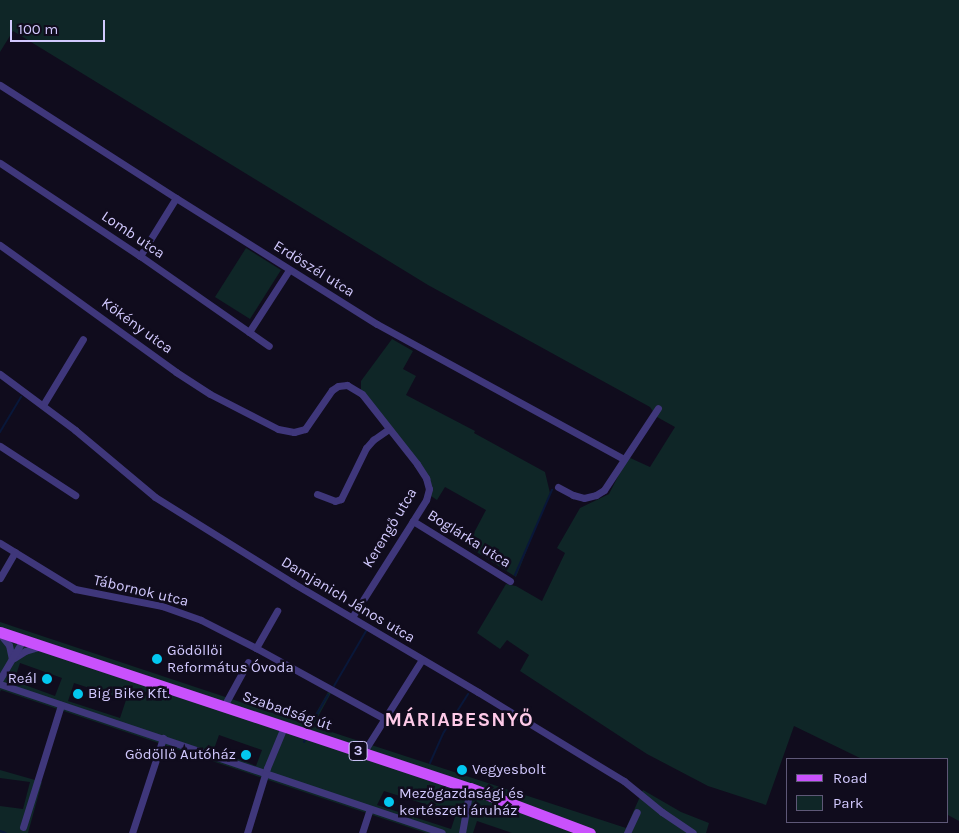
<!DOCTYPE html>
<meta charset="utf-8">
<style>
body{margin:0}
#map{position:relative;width:959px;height:833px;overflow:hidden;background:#100c1d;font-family:Karla,sans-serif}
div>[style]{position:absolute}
.green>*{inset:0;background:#0f2627}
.stream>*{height:2px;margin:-1px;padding:0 1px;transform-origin:1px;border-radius:1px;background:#091739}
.street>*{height:7px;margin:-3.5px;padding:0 3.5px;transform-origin:3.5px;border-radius:3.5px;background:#3f377b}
.primary>*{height:11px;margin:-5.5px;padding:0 5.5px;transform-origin:5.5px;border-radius:5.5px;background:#c951fc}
.dots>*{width:14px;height:14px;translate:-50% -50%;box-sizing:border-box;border:2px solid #100c1d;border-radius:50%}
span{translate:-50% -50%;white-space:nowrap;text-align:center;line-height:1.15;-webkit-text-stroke:5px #100c1d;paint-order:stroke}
.shield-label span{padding:1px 4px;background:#100c1d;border:1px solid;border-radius:4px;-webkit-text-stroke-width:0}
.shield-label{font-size:14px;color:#d2c9fe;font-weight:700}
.street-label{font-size:15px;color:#d2c9fe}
.poi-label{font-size:15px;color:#d2c9fe}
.left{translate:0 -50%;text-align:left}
.right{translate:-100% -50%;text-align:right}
.district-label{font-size:20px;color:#fecae8;font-weight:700;letter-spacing:1px}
.legend{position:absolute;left:786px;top:758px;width:162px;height:65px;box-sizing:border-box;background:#100c1d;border:1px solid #5e5877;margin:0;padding:6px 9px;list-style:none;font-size:15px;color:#d2c9fe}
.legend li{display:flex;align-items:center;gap:10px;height:25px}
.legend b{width:25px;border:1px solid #5e5877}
.scale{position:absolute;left:10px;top:20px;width:95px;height:22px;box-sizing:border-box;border:2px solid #d2c9fe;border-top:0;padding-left:6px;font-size:15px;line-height:18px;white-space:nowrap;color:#d2c9fe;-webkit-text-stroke:4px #100c1d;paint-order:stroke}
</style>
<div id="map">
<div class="green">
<i style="clip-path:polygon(0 0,959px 0,959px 821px,948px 815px,948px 759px,862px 759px,794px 726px,766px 805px,708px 786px,647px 754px,520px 671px,529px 655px,507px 640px,500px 649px,477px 633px,506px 584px,516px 586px,542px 601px,565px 553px,557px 548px,580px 508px,609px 494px,628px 457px,650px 467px,675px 427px,657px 417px,650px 407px,428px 285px,13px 31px,0 52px)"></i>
<i style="clip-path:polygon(246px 248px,281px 270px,250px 319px,215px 297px)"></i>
<i style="clip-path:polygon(392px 339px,413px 351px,403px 369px,416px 376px,406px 395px,475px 431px,474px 433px,545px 472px,550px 493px,516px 577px,467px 546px,486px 510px,445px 487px,437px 500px,431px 496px,428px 476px,361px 391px,361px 381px)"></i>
<i style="clip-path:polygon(evenodd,0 622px,309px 725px,328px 692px,331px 693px,313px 726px,626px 828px,643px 790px,681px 812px,709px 823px,706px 833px,512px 833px,477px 821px,473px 833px,426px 833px,1px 690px,0 692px,0 622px,20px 663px,62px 678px,55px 696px,14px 681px,20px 663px,0 622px,74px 683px,126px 700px,120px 718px,68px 701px,74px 683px,0 622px,219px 735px,262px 750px,256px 766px,214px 749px,219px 735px,0 622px,384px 791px,456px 814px,451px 829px,377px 805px,384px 791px)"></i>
<i style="clip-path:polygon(0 770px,42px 782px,28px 833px,0 833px,0 806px,23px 809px,30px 782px,0 778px)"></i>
</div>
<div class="stream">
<i style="left:0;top:432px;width:41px;rotate:-59deg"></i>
<i style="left:515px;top:575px;width:93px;rotate:-66.5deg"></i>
<i style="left:334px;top:686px;width:64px;rotate:-59.8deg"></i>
<i style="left:310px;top:726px;width:36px;rotate:-60deg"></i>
<i style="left:304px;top:742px;width:2px;rotate:-63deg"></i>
<i style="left:430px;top:763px;width:34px;rotate:-66deg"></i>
<i style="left:444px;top:732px;width:45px;rotate:-57.7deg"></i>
<i style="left:0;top:831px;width:6px;rotate:18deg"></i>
</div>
<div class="street">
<i style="left:0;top:85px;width:209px;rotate:32.7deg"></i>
<i style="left:176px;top:198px;width:237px;rotate:32.1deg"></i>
<i style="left:377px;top:324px;width:281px;rotate:28.7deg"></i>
<i style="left:0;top:163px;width:168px;rotate:33.6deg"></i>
<i style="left:140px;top:256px;width:157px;rotate:34.9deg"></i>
<i style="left:0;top:245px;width:217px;rotate:35.8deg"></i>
<i style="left:176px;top:372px;width:40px;rotate:32.9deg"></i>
<i style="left:210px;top:394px;width:76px;rotate:27.2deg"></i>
<i style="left:278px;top:429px;width:16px;rotate:11deg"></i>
<i style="left:294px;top:432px;width:11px;rotate:-15deg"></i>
<i style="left:305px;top:429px;width:47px;rotate:-55.3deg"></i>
<i style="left:332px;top:390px;width:7px;rotate:-34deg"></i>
<i style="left:338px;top:386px;width:9px;rotate:-6deg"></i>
<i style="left:347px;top:385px;width:17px;rotate:31deg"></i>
<i style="left:362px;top:394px;width:89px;rotate:51.8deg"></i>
<i style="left:417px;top:464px;width:17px;rotate:57deg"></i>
<i style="left:426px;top:478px;width:11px;rotate:75deg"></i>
<i style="left:429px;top:489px;width:11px;rotate:105deg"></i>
<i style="left:426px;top:500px;width:25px;rotate:122deg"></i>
<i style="left:413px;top:521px;width:114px;rotate:122.4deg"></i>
<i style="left:140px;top:256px;width:68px;rotate:-58.2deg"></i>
<i style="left:249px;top:332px;width:74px;rotate:-57.2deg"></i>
<i style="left:0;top:374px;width:94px;rotate:36.7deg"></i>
<i style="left:75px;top:430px;width:104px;rotate:39.9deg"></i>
<i style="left:155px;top:497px;width:163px;rotate:31.9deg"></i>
<i style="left:293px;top:583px;width:215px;rotate:30.5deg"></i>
<i style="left:478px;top:692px;width:171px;rotate:31.4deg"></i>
<i style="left:624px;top:781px;width:49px;rotate:39.2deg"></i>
<i style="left:662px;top:812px;width:37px;rotate:34deg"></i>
<i style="left:43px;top:405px;width:77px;rotate:-58.8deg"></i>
<i style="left:0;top:446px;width:90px;rotate:33.2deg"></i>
<i style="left:558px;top:487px;width:17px;rotate:28deg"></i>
<i style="left:573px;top:495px;width:11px;rotate:15deg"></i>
<i style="left:584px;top:498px;width:12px;rotate:-14deg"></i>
<i style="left:596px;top:495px;width:9px;rotate:-32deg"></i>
<i style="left:604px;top:490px;width:98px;rotate:-56.6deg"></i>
<i style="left:317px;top:494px;width:19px;rotate:21deg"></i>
<i style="left:335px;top:501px;width:6px;rotate:-18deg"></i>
<i style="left:341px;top:499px;width:57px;rotate:-63.9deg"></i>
<i style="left:366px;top:448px;width:11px;rotate:-49deg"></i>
<i style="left:373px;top:440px;width:19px;rotate:-35deg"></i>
<i style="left:413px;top:521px;width:114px;rotate:31.7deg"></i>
<i style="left:0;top:543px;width:88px;rotate:31.5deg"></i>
<i style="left:75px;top:589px;width:89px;rotate:11.1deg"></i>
<i style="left:162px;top:606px;width:41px;rotate:19.7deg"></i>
<i style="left:201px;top:620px;width:62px;rotate:27deg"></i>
<i style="left:256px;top:648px;width:147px;rotate:28.8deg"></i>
<i style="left:0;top:578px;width:30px;rotate:-60deg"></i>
<i style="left:0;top:634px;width:14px;rotate:51deg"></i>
<i style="left:9px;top:645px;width:14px;rotate:78deg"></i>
<i style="left:256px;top:648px;width:43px;rotate:-60.4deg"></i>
<i style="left:14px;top:658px;width:13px;rotate:-32deg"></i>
<i style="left:25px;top:651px;width:14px;rotate:-17deg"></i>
<i style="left:0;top:679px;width:45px;rotate:-59.5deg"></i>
<i style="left:0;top:684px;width:466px;rotate:18.6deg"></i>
<i style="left:224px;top:706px;width:50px;rotate:-61.4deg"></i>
<i style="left:363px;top:753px;width:109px;rotate:-57.8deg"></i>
<i style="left:23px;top:827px;width:128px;rotate:-72.7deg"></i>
<i style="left:132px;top:833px;width:100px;rotate:-71.9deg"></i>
<i style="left:247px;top:833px;width:68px;rotate:-72.9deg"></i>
<i style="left:267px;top:768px;width:44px;rotate:-67.5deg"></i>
<i style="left:362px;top:833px;width:25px;rotate:-72deg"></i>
<i style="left:462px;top:833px;width:46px;rotate:-79.9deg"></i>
<i style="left:627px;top:833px;width:23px;rotate:-65deg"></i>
</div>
<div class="primary">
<i style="left:0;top:632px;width:495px;rotate:18.4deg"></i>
<i style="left:470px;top:788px;width:128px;rotate:20.6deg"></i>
</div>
<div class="dots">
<i style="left:157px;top:659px;background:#03c7ef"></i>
<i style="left:47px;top:679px;background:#03c7ef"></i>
<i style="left:78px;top:694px;background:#03c7ef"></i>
<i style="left:246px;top:755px;background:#03c7ef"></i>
<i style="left:462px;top:770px;background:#03c7ef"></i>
<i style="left:389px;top:802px;background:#03c7ef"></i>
</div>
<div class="shield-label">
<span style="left:358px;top:751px">3</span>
</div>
<div class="street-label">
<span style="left:133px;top:235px;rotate:34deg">Lomb utca</span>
<span style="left:314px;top:269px;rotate:32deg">Erdőszél utca</span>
<span style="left:137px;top:326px;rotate:36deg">Kökény utca</span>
<span style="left:390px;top:528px;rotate:-59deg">Kerengő utca</span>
<span style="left:469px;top:539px;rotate:32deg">Boglárka utca</span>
<span style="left:141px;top:591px;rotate:13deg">Tábornok utca</span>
<span style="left:348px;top:600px;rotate:31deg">Damjanich János utca</span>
<span style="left:287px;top:711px;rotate:19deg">Szabadság út</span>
</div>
<div class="poi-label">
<span class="left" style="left:167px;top:659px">Gödöllői<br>Református Óvoda</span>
<span class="right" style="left:37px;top:679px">Reál</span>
<span class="left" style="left:88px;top:694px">Big Bike Kft.</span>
<span class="right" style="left:236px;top:755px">Gödöllő Autóház</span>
<span class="left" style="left:472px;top:770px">Vegyesbolt</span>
<span class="left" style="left:399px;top:802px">Mezőgazdasági és<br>kertészeti áruház</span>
</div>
<div class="district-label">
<span style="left:459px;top:719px">MÁRIABESNYŐ</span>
</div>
<ul class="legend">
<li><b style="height:6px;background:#c951fc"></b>Road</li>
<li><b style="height:14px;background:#0f2627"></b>Park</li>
</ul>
<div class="scale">100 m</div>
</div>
